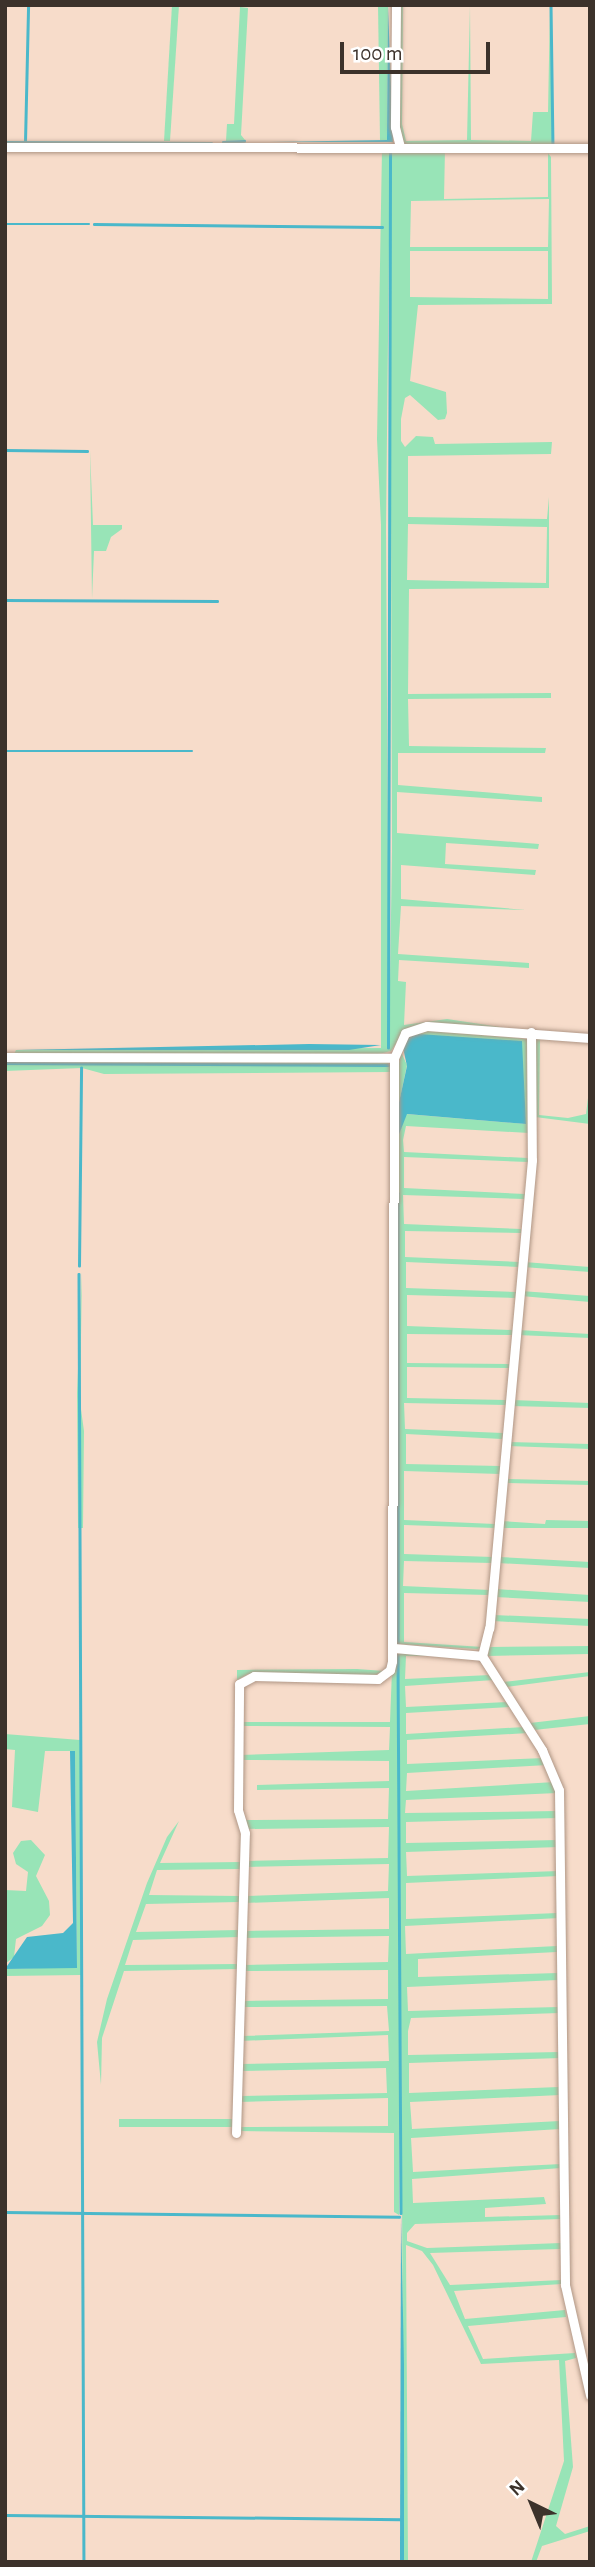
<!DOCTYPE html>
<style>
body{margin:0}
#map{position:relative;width:595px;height:2567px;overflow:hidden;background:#f7dcca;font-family:"Alegreya Sans",sans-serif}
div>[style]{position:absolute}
.green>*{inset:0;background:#98e4b7}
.water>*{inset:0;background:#4ab8ca}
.stream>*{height:2.5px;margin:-1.25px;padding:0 1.25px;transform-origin:1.25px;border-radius:1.25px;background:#4ab8ca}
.roads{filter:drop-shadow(0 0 2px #af9685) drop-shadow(0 0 2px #af9685)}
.minor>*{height:9px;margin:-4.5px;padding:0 4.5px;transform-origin:4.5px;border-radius:4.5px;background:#fff}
span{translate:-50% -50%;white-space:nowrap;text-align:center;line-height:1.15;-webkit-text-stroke:5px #fff;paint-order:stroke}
.frame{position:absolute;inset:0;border:7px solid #3c322b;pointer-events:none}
.north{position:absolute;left:497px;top:2469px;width:70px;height:70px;-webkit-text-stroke:5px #fff;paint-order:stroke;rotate:317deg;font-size:19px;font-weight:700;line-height:28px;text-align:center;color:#3c322b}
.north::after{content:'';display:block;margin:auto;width:24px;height:32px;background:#3c322b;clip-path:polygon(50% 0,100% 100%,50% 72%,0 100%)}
.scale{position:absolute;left:340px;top:42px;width:150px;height:32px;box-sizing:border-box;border:4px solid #3c322b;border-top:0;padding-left:9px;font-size:21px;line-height:24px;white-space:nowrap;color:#3c322b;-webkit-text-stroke:5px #fff;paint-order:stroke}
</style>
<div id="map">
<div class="green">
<i style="clip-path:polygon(172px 5px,179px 5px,170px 141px,164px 141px)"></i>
<i style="clip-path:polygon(378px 5px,388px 5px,387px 140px,380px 140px)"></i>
<i style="clip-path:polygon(398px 5px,403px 5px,402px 124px,406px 141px,467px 140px,470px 5px,471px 140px,531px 141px,533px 112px,548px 112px,550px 5px,552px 145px,404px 144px,398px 134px)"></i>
<i style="clip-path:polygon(240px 7px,248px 8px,241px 135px,245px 140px,226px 141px,227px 124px,234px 124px)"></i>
<i style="clip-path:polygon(evenodd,382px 149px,445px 149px,444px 199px,548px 197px,548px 153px,551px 157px,552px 304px,418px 305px,410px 381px,446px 392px,447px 413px,445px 419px,438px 420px,410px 395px,405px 398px,401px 419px,401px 441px,405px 447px,416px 436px,433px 437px,435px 444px,552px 442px,551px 454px,408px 456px,408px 517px,547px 519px,549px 497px,549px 588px,409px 589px,408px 694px,551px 693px,551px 698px,408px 699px,409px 746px,546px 748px,545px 753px,398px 753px,398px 785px,542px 797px,542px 802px,397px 792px,397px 833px,539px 844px,538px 849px,446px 843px,445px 864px,536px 870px,535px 875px,401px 865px,401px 899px,526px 910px,401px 906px,398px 954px,529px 963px,529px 968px,399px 960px,398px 981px,406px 982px,404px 1025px,447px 1019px,507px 1028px,431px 1023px,404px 1031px,391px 1051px,375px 1055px,14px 1054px,16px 1050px,381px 1048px,381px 525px,377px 439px,382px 149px,390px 151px,392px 850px,389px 1048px,386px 528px,390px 151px,382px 149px,549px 199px,548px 247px,410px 247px,411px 201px,549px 199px,382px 149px,410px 251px,548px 251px,548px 299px,410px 297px,410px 251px,382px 149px,408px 524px,547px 527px,546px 583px,407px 580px,408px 524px)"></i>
<i style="clip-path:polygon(90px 450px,93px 525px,122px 525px,122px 529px,111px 537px,106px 551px,94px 551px,92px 599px)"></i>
<i style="clip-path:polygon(423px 1030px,527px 1039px,529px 1133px,406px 1126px,403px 1140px,404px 1152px,528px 1158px,528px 1162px,404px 1157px,404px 1188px,525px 1194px,524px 1199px,403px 1195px,404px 1224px,521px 1229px,521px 1233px,405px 1231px,405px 1257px,519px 1262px,519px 1267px,406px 1262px,406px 1288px,516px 1292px,515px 1298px,407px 1295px,407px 1326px,513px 1330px,512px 1335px,407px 1334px,407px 1363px,509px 1364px,509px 1368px,407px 1367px,407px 1398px,506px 1400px,506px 1405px,404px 1403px,405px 1429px,503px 1433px,502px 1439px,406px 1434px,406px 1464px,500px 1466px,500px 1474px,404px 1471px,404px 1520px,495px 1524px,495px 1528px,404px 1525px,404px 1554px,493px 1557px,492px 1563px,404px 1561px,403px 1586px,490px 1590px,489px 1595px,404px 1593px,404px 1642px,483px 1647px,477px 1649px,399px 1644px,398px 1137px,406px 1114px,526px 1124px,523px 1094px,401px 1039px)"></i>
<i style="clip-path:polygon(540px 1037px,539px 1115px,568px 1118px,586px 1114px,590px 1082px,590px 1124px,535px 1117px,534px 1038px)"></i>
<i style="clip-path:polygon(401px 1052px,407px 1065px,396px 1117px,398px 1643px,396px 1081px)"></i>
<i style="clip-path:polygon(5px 1062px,388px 1062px,389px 1064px,156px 1064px)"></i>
<i style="clip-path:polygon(5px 1064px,390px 1066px,391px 1072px,104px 1074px,82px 1068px,5px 1071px)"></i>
<i style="clip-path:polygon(524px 1262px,590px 1267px,590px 1272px,523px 1267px)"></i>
<i style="clip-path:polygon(82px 1271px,80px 1402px,84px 1431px,83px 1528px,78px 1528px,77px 1393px)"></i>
<i style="clip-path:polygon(521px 1291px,590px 1296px,590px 1302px,521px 1296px)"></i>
<i style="clip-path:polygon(518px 1330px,590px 1334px,590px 1338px,517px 1335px)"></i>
<i style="clip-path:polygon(512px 1400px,590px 1403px,590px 1408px,511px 1406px)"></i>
<i style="clip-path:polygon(508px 1442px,590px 1444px,590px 1449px,508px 1446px)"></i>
<i style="clip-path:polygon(505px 1479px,590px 1481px,590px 1485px,505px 1483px)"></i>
<i style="clip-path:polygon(546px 1520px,590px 1521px,590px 1528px,501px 1528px,501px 1521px,545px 1524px)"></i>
<i style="clip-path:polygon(499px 1557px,590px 1562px,590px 1568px,498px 1563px)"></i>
<i style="clip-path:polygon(496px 1589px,590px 1595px,590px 1602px,495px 1597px)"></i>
<i style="clip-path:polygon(494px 1615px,590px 1619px,590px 1626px,493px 1621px)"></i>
<i style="clip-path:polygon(590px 1646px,590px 1654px,488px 1656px,489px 1647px)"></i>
<i style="clip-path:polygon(399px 1652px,449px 1656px,406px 1656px,405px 1679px,490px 1675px,494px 1680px,405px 1686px,406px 1707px,507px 1702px,511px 1707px,406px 1713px,406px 1734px,524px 1727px,528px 1733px,407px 1740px,407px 1764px,544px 1758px,547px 1765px,407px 1773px,406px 1791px,555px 1782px,557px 1793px,406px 1800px,405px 1813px,558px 1811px,558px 1818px,406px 1822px,406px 1843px,558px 1840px,559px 1847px,406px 1852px,407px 1876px,559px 1871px,559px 1876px,406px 1883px,406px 1919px,558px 1913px,559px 1918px,405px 1926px,406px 1954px,557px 1946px,557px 1952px,418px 1959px,418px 1977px,558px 1973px,558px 1980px,407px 1987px,408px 2011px,559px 2007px,559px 2013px,411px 2018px,408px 2031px,408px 2055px,560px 2052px,560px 2058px,409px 2063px,409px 2093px,559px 2087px,560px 2095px,410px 2102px,412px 2129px,560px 2121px,560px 2129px,411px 2138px,413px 2172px,561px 2164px,561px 2168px,412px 2179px,413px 2203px,544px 2197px,546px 2204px,485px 2208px,485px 2217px,561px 2215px,561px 2219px,415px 2224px,407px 2233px,407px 2241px,427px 2248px,561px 2243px,561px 2249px,430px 2253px,450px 2285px,562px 2280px,562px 2284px,454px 2291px,465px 2319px,565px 2310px,566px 2317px,468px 2326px,483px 2359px,575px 2353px,576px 2358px,565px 2361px,573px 2467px,556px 2526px,565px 2534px,590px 2526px,590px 2531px,542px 2546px,536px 2562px,531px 2562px,564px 2461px,559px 2360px,481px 2364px,433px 2265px,422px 2251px,406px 2245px,408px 2562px,404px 2562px,399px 1655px,399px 2215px,394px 2212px,394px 2133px,238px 2131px,238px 2127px,388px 2126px,388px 2098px,239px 2102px,239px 2096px,387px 2093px,386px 2068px,240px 2071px,240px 2064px,389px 2061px,388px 2035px,240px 2041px,241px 2036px,389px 2031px,387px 2006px,242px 2007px,242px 2001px,388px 1999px,388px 1970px,243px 1971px,244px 1965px,388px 1962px,389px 1936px,244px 1938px,244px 1931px,389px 1929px,389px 1898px,245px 1903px,246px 1896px,388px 1891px,389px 1864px,246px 1867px,247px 1861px,388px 1858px,389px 1827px,247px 1829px,244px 1820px,388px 1819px,389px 1788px,257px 1790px,257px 1785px,389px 1781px,389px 1761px,239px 1760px,239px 1755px,389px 1750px,390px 1727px,240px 1726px,240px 1722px,390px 1722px,392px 1670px)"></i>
<i style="clip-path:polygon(237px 1670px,357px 1669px,384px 1671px,375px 1675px,248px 1674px,237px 1680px)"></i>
<i style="clip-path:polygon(590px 1672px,590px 1676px,506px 1687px,503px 1682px)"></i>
<i style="clip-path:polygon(590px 1716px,590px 1724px,534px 1730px,530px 1723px)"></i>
<i style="clip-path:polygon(5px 1734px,80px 1740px,81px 1975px,5px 1976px,5px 1969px,77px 1967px,75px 1751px,45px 1751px,38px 1812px,12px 1807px,15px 1750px,5px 1749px)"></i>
<i style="clip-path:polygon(179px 1821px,160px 1863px,241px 1862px,240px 1869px,157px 1870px,149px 1895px,240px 1896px,239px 1902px,146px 1904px,136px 1932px,239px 1930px,239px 1937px,133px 1940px,125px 1965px,238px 1964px,238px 1969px,124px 1971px,102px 2038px,101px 2085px,97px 2042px,107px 1999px,147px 1883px,167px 1837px)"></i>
<i style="clip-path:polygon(31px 1840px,45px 1855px,36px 1876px,49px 1901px,50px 1915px,42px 1926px,16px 1939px,14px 1957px,5px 1964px,5px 1890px,26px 1891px,28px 1872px,16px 1864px,13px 1853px,21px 1841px)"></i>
<i style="clip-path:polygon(119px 2119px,232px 2119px,232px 2127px,119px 2127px)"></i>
</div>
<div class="water">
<i style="clip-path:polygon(388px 5px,393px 142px,268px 142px,387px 140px)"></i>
<i style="clip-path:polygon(419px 1034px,522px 1041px,526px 1124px,407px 1114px,398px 1137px,396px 1116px,407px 1066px,401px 1039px)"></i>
<i style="clip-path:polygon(309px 1044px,381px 1045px,349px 1050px,16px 1050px)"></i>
<i style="clip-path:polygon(70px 1751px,75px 1751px,77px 1968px,5px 1969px,27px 1937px,63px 1933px,73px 1923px)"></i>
<i style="clip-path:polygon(401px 2213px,404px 2365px,404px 2562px,400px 2562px,400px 2552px)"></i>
</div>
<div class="stream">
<i style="left:551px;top:5px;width:138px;rotate:89.2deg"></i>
<i style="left:5px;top:142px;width:206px;rotate:0.3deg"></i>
<i style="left:25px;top:142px;width:137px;rotate:-88.7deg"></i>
<i style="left:223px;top:142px;width:21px;rotate:-3deg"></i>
<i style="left:5px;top:224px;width:84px"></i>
<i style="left:94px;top:224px;width:288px;rotate:0.6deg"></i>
<i style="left:5px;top:450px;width:82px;rotate:0.7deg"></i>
<i style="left:5px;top:600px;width:212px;rotate:0.3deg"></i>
<i style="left:5px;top:751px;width:187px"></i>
<i style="left:388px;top:1048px;width:896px;rotate:-89.87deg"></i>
<i style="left:5px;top:1063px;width:383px;rotate:0.3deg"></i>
<i style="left:398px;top:1193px;width:451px;rotate:90deg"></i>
<i style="left:79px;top:1266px;width:198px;rotate:-89.4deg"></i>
<i style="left:79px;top:1274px;width:1288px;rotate:89.78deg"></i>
<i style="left:398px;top:1655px;width:558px;rotate:89.69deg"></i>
<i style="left:5px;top:2212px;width:394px;rotate:0.7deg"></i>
<i style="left:5px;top:2515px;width:395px;rotate:0.6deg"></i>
</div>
<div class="roads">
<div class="minor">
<i style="left:396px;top:5px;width:122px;rotate:90.5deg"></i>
<i style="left:395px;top:127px;width:21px;rotate:76deg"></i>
<i style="left:5px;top:147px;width:585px;rotate:0.1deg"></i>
<i style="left:531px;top:1032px;width:128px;rotate:89.6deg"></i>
<i style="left:532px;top:1160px;width:470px;rotate:95.2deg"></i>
<i style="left:489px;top:1628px;width:29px;rotate:104deg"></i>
<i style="left:482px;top:1656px;width:112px;rotate:57.4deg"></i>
<i style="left:542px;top:1750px;width:43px;rotate:67deg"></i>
<i style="left:559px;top:1790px;width:495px;rotate:89.3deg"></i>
<i style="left:565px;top:2285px;width:113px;rotate:77.2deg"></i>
<i style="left:5px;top:1057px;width:389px;rotate:0.1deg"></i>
<i style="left:394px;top:1058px;width:27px;rotate:-66deg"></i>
<i style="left:405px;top:1033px;width:23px;rotate:-18deg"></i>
<i style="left:427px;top:1026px;width:163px;rotate:4.2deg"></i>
<i style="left:393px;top:1648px;width:89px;rotate:5.1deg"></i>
<i style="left:236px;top:2133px;width:300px;rotate:-88.3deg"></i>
<i style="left:245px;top:1833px;width:24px;rotate:-107deg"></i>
<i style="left:238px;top:1810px;width:126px;rotate:-89.5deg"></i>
<i style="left:239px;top:1684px;width:17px;rotate:-28deg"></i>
<i style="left:254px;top:1676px;width:124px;rotate:1.4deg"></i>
<i style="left:378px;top:1679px;width:15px;rotate:-37deg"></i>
<i style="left:390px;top:1670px;width:9px;rotate:-77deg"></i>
<i style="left:392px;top:1661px;width:603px;rotate:-89.81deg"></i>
</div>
</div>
<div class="frame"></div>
<div class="north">N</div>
<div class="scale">100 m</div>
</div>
